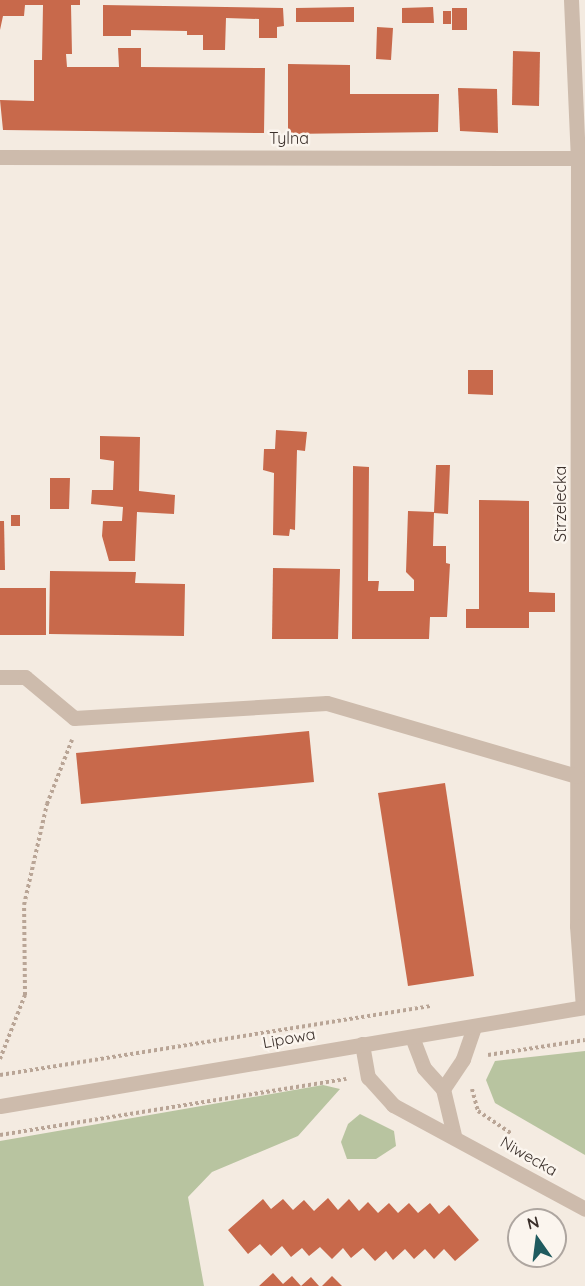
<!DOCTYPE html>
<style>
body{margin:0}
#map{position:relative;width:585px;height:1286px;overflow:hidden;background:#f4ebe1;font-family:Quicksand,sans-serif}
div>[style]{position:absolute}
.green>*{inset:0;background:#b8c4a0}
.building>*{inset:0;background:#c8694b}
.path>*{height:4px;margin-top:-2px;transform-origin:0;background:repeating-linear-gradient(90deg,#b9a596 0 3px,transparent 0 6px)}
.minor>*{height:15px;margin:-7.5px;padding:0 7.5px;transform-origin:7.5px;border-radius:7.5px;background:#cdbbac}
span{translate:-50% -50%;white-space:nowrap;text-align:center;line-height:1.15;-webkit-text-stroke:5px #fbf5ee;paint-order:stroke}
.street-label{font-size:16px;color:#3b302b}
.north{position:absolute;left:507px;top:1208px;width:60px;height:60px;box-sizing:border-box;background:#fbf5ee;border:2px solid #aea6a0;border-radius:50%;rotate:346deg;font-size:16px;font-weight:700;line-height:24px;text-align:center;color:#3b302b}
.north::after{content:'';display:block;margin:auto;width:21px;height:27px;background:#1f5a5e;clip-path:polygon(50% 0,100% 100%,50% 72%,0 100%)}
</style>
<div id="map">
<div class="green">
<i style="clip-path:polygon(585px 1051px,585px 1155px,495px 1103px,486px 1080px,495px 1061px)"></i>
<i style="clip-path:polygon(323px 1085px,340px 1089px,298px 1136px,212px 1172px,188px 1197px,204px 1286px,0 1286px,0 1141px)"></i>
<i style="clip-path:polygon(360px 1114px,394px 1131px,396px 1146px,376px 1159px,347px 1159px,341px 1142px,348px 1124px)"></i>
</div>
<div class="building">
<i style="clip-path:polygon(0 0,80px 0,80px 5px,71px 5px,72px 54px,66px 54px,67px 67px,119px 67px,118px 48px,141px 48px,141px 67px,265px 68px,264px 133px,3px 130px,0 100px,34px 101px,34px 60px,42px 60px,43px 5px,25px 5px,24px 16px,3px 16px,0 30px)"></i>
<i style="clip-path:polygon(103px 5px,283px 8px,284px 26px,277px 27px,277px 38px,259px 38px,259px 19px,226px 18px,225px 50px,203px 50px,203px 35px,187px 35px,187px 31px,131px 30px,131px 36px,103px 36px)"></i>
<i style="clip-path:polygon(354px 7px,354px 22px,296px 22px,296px 8px)"></i>
<i style="clip-path:polygon(433px 7px,434px 23px,402px 23px,402px 8px)"></i>
<i style="clip-path:polygon(452px 8px,467px 8px,467px 30px,452px 30px)"></i>
<i style="clip-path:polygon(443px 11px,451px 11px,451px 24px,443px 24px)"></i>
<i style="clip-path:polygon(377px 27px,393px 28px,391px 60px,376px 59px)"></i>
<i style="clip-path:polygon(513px 51px,540px 52px,539px 106px,512px 105px)"></i>
<i style="clip-path:polygon(288px 64px,350px 65px,350px 94px,439px 94px,438px 132px,288px 134px)"></i>
<i style="clip-path:polygon(458px 88px,497px 89px,498px 133px,460px 131px)"></i>
<i style="clip-path:polygon(468px 370px,493px 370px,493px 395px,468px 394px)"></i>
<i style="clip-path:polygon(276px 430px,307px 432px,305px 451px,297px 450px,295px 530px,290px 529px,289px 536px,273px 535px,274px 473px,263px 470px,264px 449px,275px 449px)"></i>
<i style="clip-path:polygon(100px 436px,140px 437px,139px 491px,175px 495px,174px 514px,137px 512px,135px 561px,109px 561px,102px 536px,103px 521px,122px 521px,123px 507px,91px 504px,92px 490px,113px 490px,114px 461px,100px 459px)"></i>
<i style="clip-path:polygon(436px 465px,450px 465px,448px 514px,434px 513px,433px 546px,446px 546px,446px 563px,450px 564px,447px 617px,430px 617px,429px 639px,352px 639px,353px 466px,369px 467px,368px 581px,379px 581px,378px 591px,414px 591px,414px 580px,406px 572px,408px 511px,434px 512px)"></i>
<i style="clip-path:polygon(50px 478px,70px 478px,69px 509px,50px 509px)"></i>
<i style="clip-path:polygon(479px 500px,529px 501px,529px 592px,555px 593px,555px 612px,529px 612px,529px 628px,466px 628px,466px 609px,479px 609px)"></i>
<i style="clip-path:polygon(11px 515px,20px 515px,20px 526px,11px 526px)"></i>
<i style="clip-path:polygon(0 521px,4px 521px,5px 570px,0 570px)"></i>
<i style="clip-path:polygon(273px 568px,340px 569px,338px 639px,272px 639px)"></i>
<i style="clip-path:polygon(50px 571px,136px 572px,135px 583px,185px 584px,184px 636px,49px 634px)"></i>
<i style="clip-path:polygon(0 588px,46px 588px,46px 635px,0 635px)"></i>
<i style="clip-path:polygon(309px 731px,314px 782px,81px 804px,76px 753px)"></i>
<i style="clip-path:polygon(445px 783px,474px 976px,408px 986px,378px 793px)"></i>
<i style="clip-path:polygon(328px 1198px,338px 1210px,349px 1199px,359px 1211px,368px 1202px,378px 1213px,389px 1203px,398px 1213px,409px 1203px,418px 1213px,430px 1203px,439px 1214px,449px 1205px,479px 1240px,455px 1261px,444px 1249px,434px 1259px,425px 1249px,414px 1259px,405px 1249px,393px 1260px,386px 1251px,375px 1261px,363px 1248px,351px 1258px,343px 1248px,332px 1259px,320px 1247px,309px 1256px,302px 1248px,291px 1257px,282px 1246px,271px 1256px,260px 1244px,248px 1254px,228px 1230px,263px 1199px,271px 1209px,283px 1199px,293px 1210px,304px 1200px,314px 1211px)"></i>
<i style="clip-path:polygon(273px 1273px,283px 1284px,292px 1276px,301px 1286px,311px 1277px,319px 1286px,259px 1286px)"></i>
<i style="clip-path:polygon(332px 1276px,342px 1286px,322px 1286px)"></i>
</div>
<div class="path">
<i style="left:488px;top:1055px;width:98px;rotate:-8.8deg"></i>
<i style="left:0;top:1059px;width:69px;rotate:-68.7deg"></i>
<i style="left:25px;top:995px;width:90px;rotate:-90.6deg"></i>
<i style="left:24px;top:905px;width:104px;rotate:-77.2deg"></i>
<i style="left:47px;top:804px;width:69px;rotate:-68.7deg"></i>
<i style="left:0;top:1075px;width:437px;rotate:-9.1deg"></i>
<i style="left:472px;top:1089px;width:23px;rotate:75deg"></i>
<i style="left:478px;top:1111px;width:40px;rotate:34deg"></i>
<i style="left:0;top:1135px;width:351px;rotate:-9.2deg"></i>
</div>
<div class="minor">
<i style="left:571px;top:0;width:158px;rotate:87.5deg"></i>
<i style="left:578px;top:158px;width:768px;rotate:90.07deg"></i>
<i style="left:577px;top:926px;width:81px;rotate:85.8deg"></i>
<i style="left:0;top:157px;width:578px;rotate:0.1deg"></i>
<i style="left:0;top:677px;width:25px"></i>
<i style="left:25px;top:677px;width:64px;rotate:39.9deg"></i>
<i style="left:74px;top:718px;width:253px;rotate:-3.4deg"></i>
<i style="left:327px;top:703px;width:260px;rotate:16.3deg"></i>
<i style="left:412px;top:1037px;width:33px;rotate:69deg"></i>
<i style="left:424px;top:1068px;width:28px;rotate:48deg"></i>
<i style="left:443px;top:1089px;width:47px;rotate:76.6deg"></i>
<i style="left:362px;top:1044px;width:34px;rotate:80deg"></i>
<i style="left:368px;top:1077px;width:38px;rotate:48deg"></i>
<i style="left:393px;top:1105px;width:218px;rotate:28.4deg"></i>
<i style="left:443px;top:1089px;width:36px;rotate:-56deg"></i>
<i style="left:463px;top:1059px;width:34px;rotate:-71deg"></i>
<i style="left:0;top:1106px;width:593px;rotate:-9.61deg"></i>
</div>
<div class="street-label">
<span style="left:289px;top:138px">Tylna</span>
<span style="left:560px;top:504px;rotate:-90deg">Strzelecka</span>
<span style="left:289px;top:1038px;rotate:-10deg">Lipowa</span>
<span style="left:529px;top:1156px;rotate:30deg">Niwecka</span>
</div>
<div class="north">N</div>
</div>
